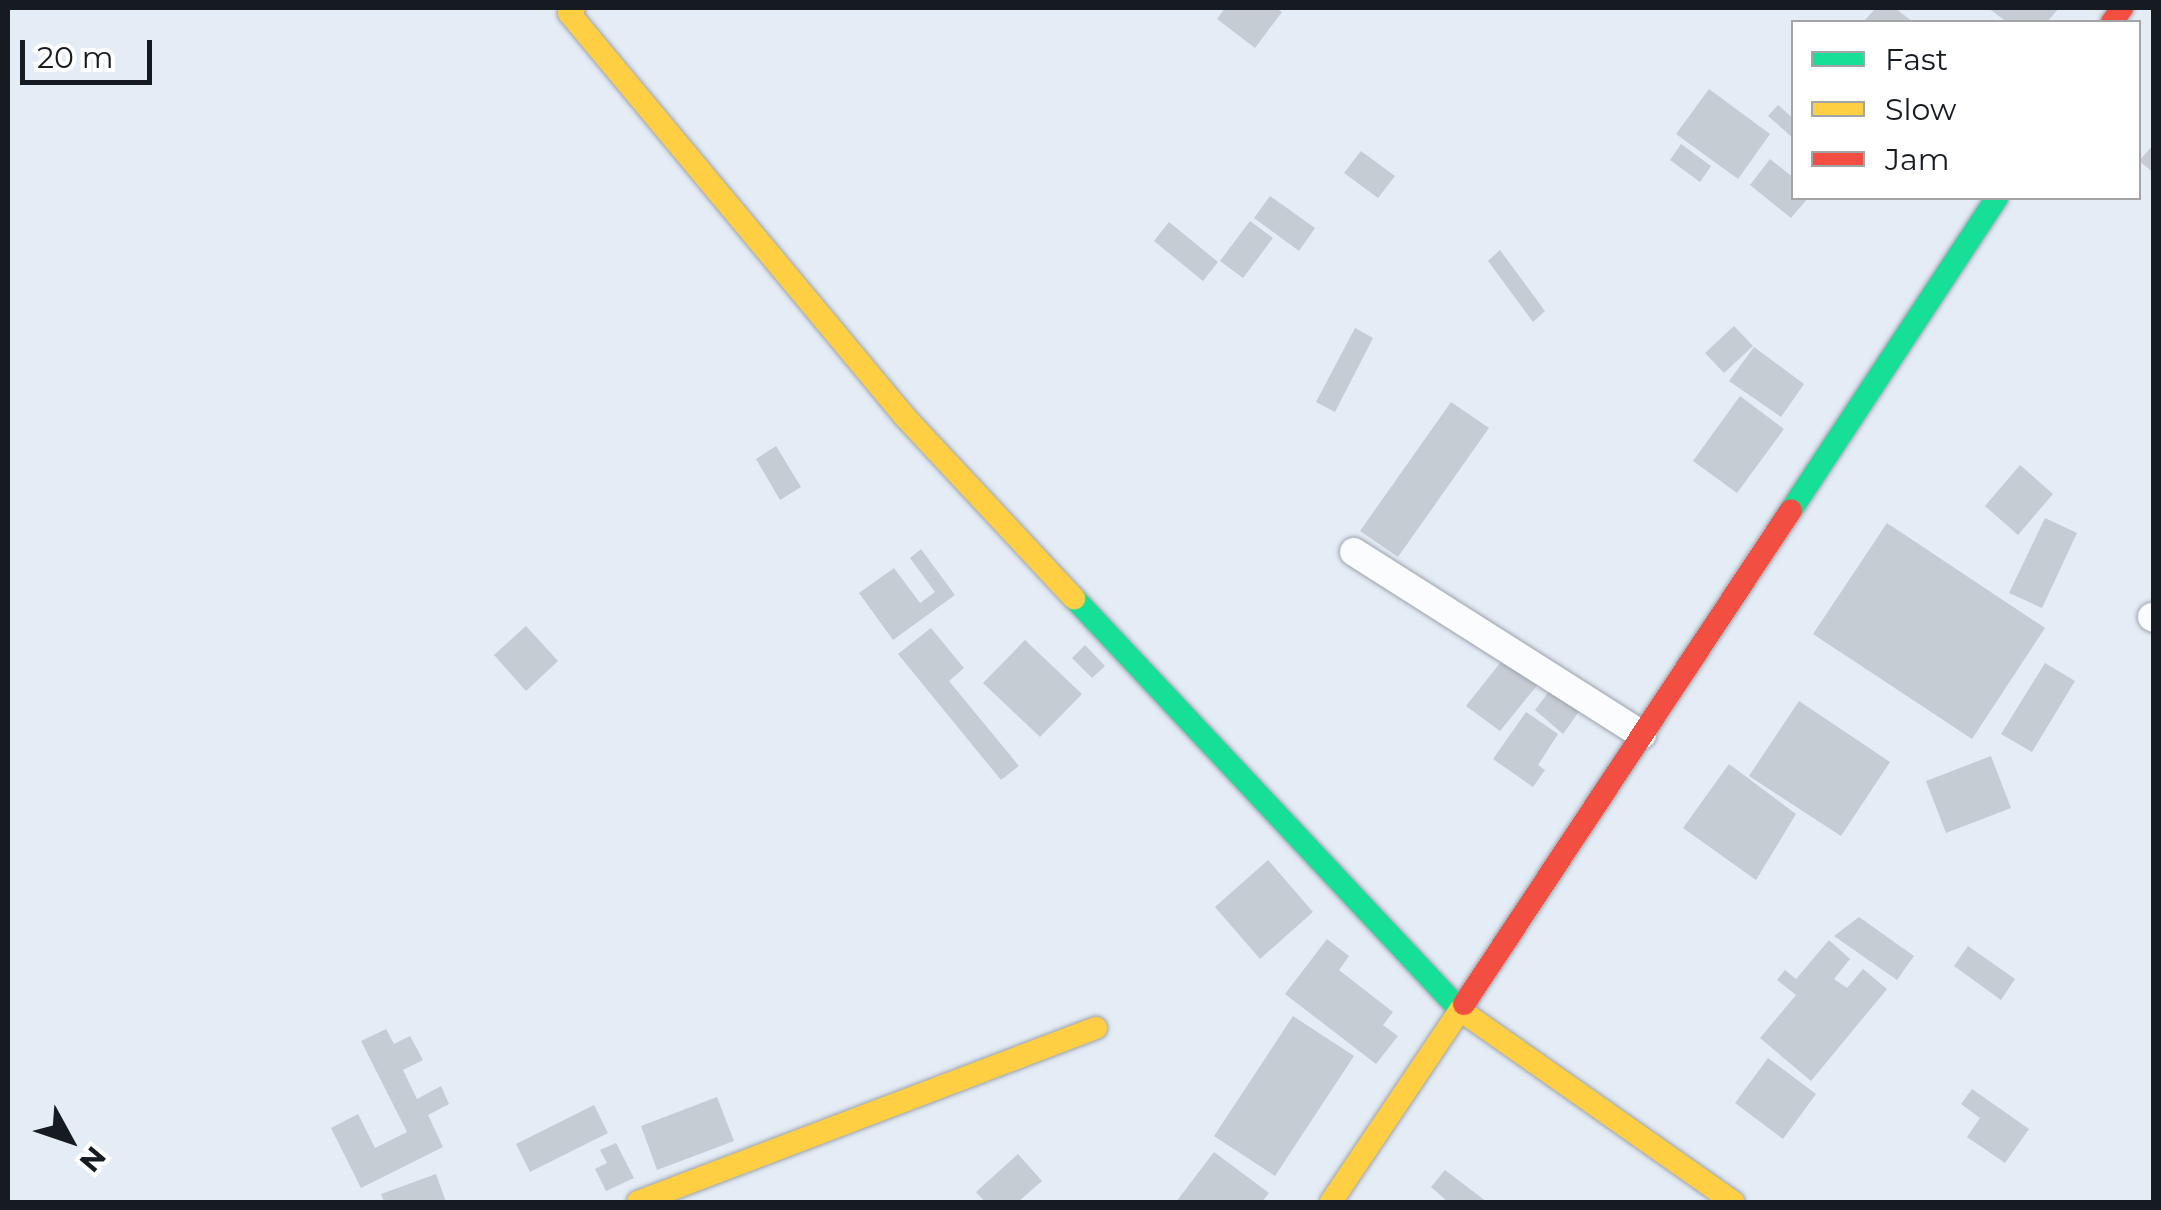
<!DOCTYPE html>
<style>
body{margin:0}
#map{position:relative;width:2161px;height:1210px;overflow:hidden;background:#e4ecf6;font-family:Montserrat,sans-serif}
div>[style]{position:absolute}
.building>*{inset:0;background:#c6ccd4}
.roads{filter:drop-shadow(0 0 2px #9ca2aa) drop-shadow(0 0 2px #9ca2aa)}
.lane>*{height:28px;margin:-14px;padding:0 14px;transform-origin:14px;border-radius:14px;background:#fbfcfe}
.fast>*{height:22px;margin:-11px;padding:0 11px;transform-origin:11px;border-radius:11px;background:#16e098}
.slow>*{height:22px;margin:-11px;padding:0 11px;transform-origin:11px;border-radius:11px;background:#ffcf43}
.jam>*{height:22px;margin:-11px;padding:0 11px;transform-origin:11px;border-radius:11px;background:#f24e42}
span{translate:-50% -50%;white-space:nowrap;text-align:center;line-height:1.15;-webkit-text-stroke:8px #fff;paint-order:stroke}
.frame{position:absolute;inset:0;border:10px solid #161b21;pointer-events:none}
.legend{position:absolute;left:1791px;top:20px;width:350px;height:180px;box-sizing:border-box;background:#fff;border:2px solid #a2a4a6;margin:0;padding:12px 18px;list-style:none;font-size:30px;color:#161b21}
.legend li{display:flex;align-items:center;gap:20px;height:50px}
.legend b{width:50px;border:2px solid #a2a4a6}
.north{position:absolute;left:20px;top:1090px;width:100px;height:100px;-webkit-text-stroke:8px #fff;paint-order:stroke;rotate:130deg;font-size:28px;font-weight:700;line-height:40px;text-align:center;color:#161b21}
.north::after{content:'';display:block;margin:auto;width:35px;height:45px;background:#161b21;clip-path:polygon(50% 0,100% 100%,50% 72%,0 100%)}
.scale{position:absolute;left:20px;top:40px;width:132px;height:45px;box-sizing:border-box;border:5px solid #161b21;border-top:0;padding-left:12px;font-size:30px;line-height:35px;white-space:nowrap;color:#161b21;-webkit-text-stroke:8px #fff;paint-order:stroke}
</style>
<div id="map">
<div class="building">
<i style="clip-path:polygon(1225px 8px,1276px 8px,1282px 12px,1255px 48px,1217px 19px)"></i>
<i style="clip-path:polygon(1876px 8px,1895px 8px,1913px 22px,1863px 22px)"></i>
<i style="clip-path:polygon(1988px 8px,2059px 8px,2047px 22px,2007px 22px)"></i>
<i style="clip-path:polygon(1709px 89px,1770px 134px,1738px 179px,1676px 134px)"></i>
<i style="clip-path:polygon(1778px 105px,1794px 119px,1794px 139px,1768px 116px)"></i>
<i style="clip-path:polygon(1681px 144px,1711px 166px,1700px 182px,1670px 160px)"></i>
<i style="clip-path:polygon(2154px 144px,2154px 173px,2139px 161px)"></i>
<i style="clip-path:polygon(1361px 151px,1395px 176px,1378px 198px,1344px 173px)"></i>
<i style="clip-path:polygon(1770px 159px,1794px 178px,1794px 198px,1808px 198px,1791px 218px,1750px 185px)"></i>
<i style="clip-path:polygon(1270px 196px,1315px 228px,1299px 251px,1254px 218px)"></i>
<i style="clip-path:polygon(1250px 221px,1273px 238px,1243px 278px,1220px 261px)"></i>
<i style="clip-path:polygon(1169px 222px,1218px 262px,1203px 281px,1154px 241px)"></i>
<i style="clip-path:polygon(1500px 250px,1545px 311px,1533px 322px,1488px 261px)"></i>
<i style="clip-path:polygon(1734px 326px,1753px 346px,1724px 373px,1705px 353px)"></i>
<i style="clip-path:polygon(1355px 328px,1373px 338px,1335px 412px,1316px 402px)"></i>
<i style="clip-path:polygon(1754px 347px,1804px 384px,1781px 417px,1729px 381px)"></i>
<i style="clip-path:polygon(1740px 396px,1784px 429px,1737px 493px,1693px 461px)"></i>
<i style="clip-path:polygon(1451px 402px,1489px 428px,1398px 557px,1360px 531px)"></i>
<i style="clip-path:polygon(776px 446px,801px 487px,780px 500px,756px 459px)"></i>
<i style="clip-path:polygon(2020px 465px,2053px 494px,2018px 535px,1985px 506px)"></i>
<i style="clip-path:polygon(2045px 518px,2077px 533px,2042px 608px,2009px 593px)"></i>
<i style="clip-path:polygon(1887px 523px,2045px 628px,1972px 739px,1813px 634px)"></i>
<i style="clip-path:polygon(921px 549px,955px 595px,893px 640px,859px 593px,894px 568px,920px 603px,935px 592px,910px 558px)"></i>
<i style="clip-path:polygon(526px 626px,558px 661px,526px 691px,494px 655px)"></i>
<i style="clip-path:polygon(931px 628px,964px 668px,949px 681px,1019px 766px,1001px 780px,898px 654px)"></i>
<i style="clip-path:polygon(1025px 640px,1082px 694px,1040px 737px,983px 683px)"></i>
<i style="clip-path:polygon(1085px 645px,1105px 666px,1092px 678px,1072px 658px)"></i>
<i style="clip-path:polygon(1508px 653px,1544px 677px,1500px 731px,1466px 706px)"></i>
<i style="clip-path:polygon(2045px 663px,2075px 681px,2032px 752px,2001px 734px)"></i>
<i style="clip-path:polygon(1556px 682px,1585px 703px,1563px 734px,1535px 710px)"></i>
<i style="clip-path:polygon(1799px 701px,1890px 762px,1841px 836px,1749px 776px)"></i>
<i style="clip-path:polygon(1526px 712px,1558px 734px,1538px 765px,1545px 770px,1533px 787px,1493px 759px)"></i>
<i style="clip-path:polygon(1991px 756px,2011px 808px,1946px 833px,1926px 781px)"></i>
<i style="clip-path:polygon(1729px 764px,1796px 814px,1756px 880px,1683px 828px)"></i>
<i style="clip-path:polygon(1268px 860px,1313px 912px,1260px 959px,1215px 907px)"></i>
<i style="clip-path:polygon(1859px 917px,1914px 956px,1897px 980px,1834px 936px)"></i>
<i style="clip-path:polygon(1327px 939px,1349px 956px,1339px 970px,1393px 1012px,1383px 1025px,1398px 1036px,1376px 1064px,1285px 994px)"></i>
<i style="clip-path:polygon(1829px 940px,1850px 959px,1834px 979px,1847px 988px,1863px 969px,1887px 989px,1811px 1081px,1760px 1038px,1796px 995px,1777px 980px,1785px 970px,1796px 979px)"></i>
<i style="clip-path:polygon(1968px 946px,2015px 979px,2001px 1000px,1954px 966px)"></i>
<i style="clip-path:polygon(1293px 1016px,1354px 1056px,1275px 1176px,1214px 1136px)"></i>
<i style="clip-path:polygon(386px 1029px,394px 1044px,410px 1036px,423px 1060px,403px 1070px,417px 1099px,441px 1086px,449px 1104px,428px 1115px,443px 1147px,361px 1188px,331px 1128px,358px 1114px,375px 1148px,407px 1132px,361px 1041px)"></i>
<i style="clip-path:polygon(1768px 1058px,1816px 1094px,1783px 1139px,1735px 1103px)"></i>
<i style="clip-path:polygon(1972px 1089px,2029px 1129px,2005px 1163px,1967px 1137px,1980px 1118px,1961px 1104px)"></i>
<i style="clip-path:polygon(717px 1097px,734px 1141px,657px 1170px,641px 1126px)"></i>
<i style="clip-path:polygon(594px 1105px,608px 1133px,530px 1172px,516px 1144px)"></i>
<i style="clip-path:polygon(616px 1143px,634px 1178px,606px 1191px,595px 1169px,607px 1163px,600px 1150px)"></i>
<i style="clip-path:polygon(1214px 1152px,1269px 1193px,1262px 1202px,1176px 1202px)"></i>
<i style="clip-path:polygon(1018px 1154px,1042px 1181px,1018px 1202px,985px 1202px,976px 1192px)"></i>
<i style="clip-path:polygon(1445px 1170px,1487px 1202px,1448px 1202px,1431px 1187px)"></i>
<i style="clip-path:polygon(436px 1174px,446px 1202px,384px 1202px,381px 1194px)"></i>
</div>
<div class="roads">
<div class="lane">
<i style="left:1354px;top:552px;width:341px;rotate:32.4deg"></i>
<i style="left:2152px;top:617px;width:2px;rotate:27deg"></i>
</div>
<div class="fast">
<i style="left:1791px;top:510px;width:374px;rotate:-56.6deg"></i>
<i style="left:1074px;top:598px;width:565px;rotate:46.87deg"></i>
<i style="left:1460px;top:1010px;width:7px;rotate:-56deg"></i>
</div>
<div class="slow">
<i style="left:574px;top:8px;width:7px;rotate:135deg"></i>
<i style="left:569px;top:13px;width:525px;rotate:50.25deg"></i>
<i style="left:905px;top:417px;width:248px;rotate:47deg"></i>
<i style="left:638px;top:1202px;width:490px;rotate:-20.8deg"></i>
<i style="left:1331px;top:1202px;width:231px;rotate:-56.1deg"></i>
<i style="left:1460px;top:1010px;width:334px;rotate:35.1deg"></i>
</div>
<div class="jam">
<i style="left:2112px;top:22px;width:17px;rotate:-54deg"></i>
<i style="left:1464px;top:1004px;width:592px;rotate:-56.5deg"></i>
</div>
</div>
<div class="frame"></div>
<ul class="legend">
<li><b style="height:12px;background:#16e098"></b>Fast</li>
<li><b style="height:12px;background:#ffcf43"></b>Slow</li>
<li><b style="height:12px;background:#f24e42"></b>Jam</li>
</ul>
<div class="north">N</div>
<div class="scale">20 m</div>
</div>
